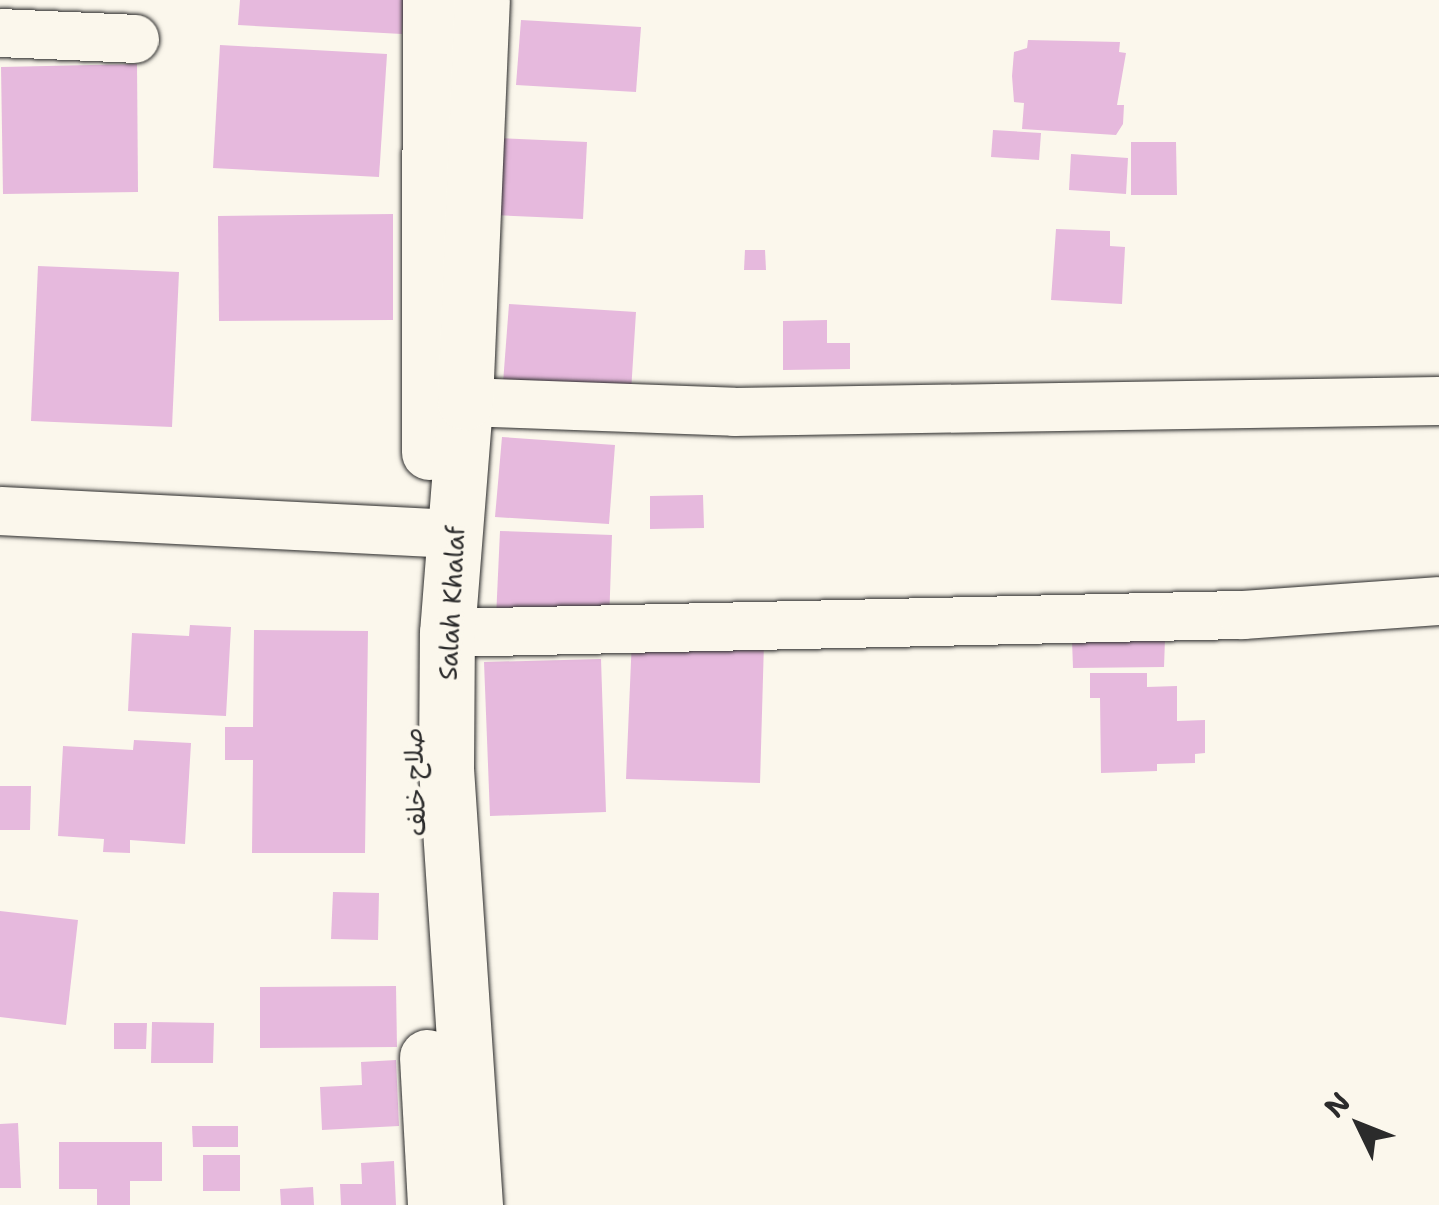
<!DOCTYPE html>
<meta charset="utf-8">
<style>
body{margin:0}
#map{position:relative;width:1439px;height:1205px;overflow:hidden;background:#fbf7ec;font-family:"Shantell Sans","Playpen Sans Arabic",sans-serif}
div>[style]{position:absolute}
.building>*{inset:0;background:#e6b9dd}
.roads{filter:drop-shadow(0 0 2px #2b2b2b) drop-shadow(0 0 2px #2b2b2b)}
.minor>*{height:48px;margin:-24px;padding:0 24px;transform-origin:24px;border-radius:24px;background:#fbf7ec}
.secondary>*{height:55px;margin:-27.5px;padding:0 27.5px;transform-origin:27.5px;border-radius:27.5px;background:#fbf7ec}
span{translate:-50% -50%;white-space:nowrap;text-align:center;line-height:1.15;-webkit-text-stroke:8px #fbf7ec;paint-order:stroke}
.street-label{font-size:25px;color:#2b2b2b}
.north{position:absolute;left:1309px;top:1075px;width:100px;height:100px;-webkit-text-stroke:8px #fbf7ec;paint-order:stroke;rotate:313deg;font-size:28px;font-weight:700;line-height:40px;text-align:center;color:#2b2b2b}
.north::after{content:'';display:block;margin:auto;width:35px;height:45px;background:#2b2b2b;clip-path:polygon(50% 0,100% 100%,50% 72%,0 100%)}
</style>
<div id="map">
<div class="building">
<i style="clip-path:polygon(240px 0,404px 0,402px 34px,238px 25px)"></i>
<i style="clip-path:polygon(521px 20px,641px 27px,636px 92px,516px 85px)"></i>
<i style="clip-path:polygon(1028px 40px,1120px 42px,1119px 52px,1126px 53px,1117px 105px,1124px 105px,1123px 124px,1116px 135px,1022px 129px,1024px 103px,1014px 102px,1012px 76px,1014px 52px,1027px 48px)"></i>
<i style="clip-path:polygon(220px 45px,387px 54px,379px 177px,213px 168px)"></i>
<i style="clip-path:polygon(137px 64px,138px 192px,3px 194px,1px 67px)"></i>
<i style="clip-path:polygon(993px 130px,1041px 133px,1039px 160px,991px 157px)"></i>
<i style="clip-path:polygon(496px 138px,587px 142px,583px 219px,493px 215px)"></i>
<i style="clip-path:polygon(1131px 142px,1176px 142px,1177px 195px,1131px 195px)"></i>
<i style="clip-path:polygon(1071px 154px,1128px 158px,1126px 194px,1069px 190px)"></i>
<i style="clip-path:polygon(393px 214px,393px 320px,219px 321px,218px 216px)"></i>
<i style="clip-path:polygon(1056px 229px,1110px 231px,1110px 246px,1125px 247px,1122px 304px,1051px 300px)"></i>
<i style="clip-path:polygon(745px 250px,765px 250px,766px 270px,744px 270px)"></i>
<i style="clip-path:polygon(38px 266px,179px 272px,172px 427px,31px 421px)"></i>
<i style="clip-path:polygon(509px 304px,636px 312px,631px 392px,503px 383px)"></i>
<i style="clip-path:polygon(827px 320px,827px 343px,850px 343px,850px 369px,783px 370px,783px 321px)"></i>
<i style="clip-path:polygon(502px 437px,615px 445px,609px 524px,495px 517px)"></i>
<i style="clip-path:polygon(703px 495px,704px 528px,650px 529px,650px 496px)"></i>
<i style="clip-path:polygon(500px 531px,612px 535px,609px 623px,496px 618px)"></i>
<i style="clip-path:polygon(190px 625px,231px 627px,226px 716px,128px 711px,132px 633px,189px 636px)"></i>
<i style="clip-path:polygon(254px 630px,368px 631px,365px 853px,252px 853px,253px 760px,225px 760px,225px 727px,253px 727px)"></i>
<i style="clip-path:polygon(632px 638px,764px 642px,760px 783px,626px 779px)"></i>
<i style="clip-path:polygon(1165px 639px,1164px 667px,1073px 668px,1072px 640px)"></i>
<i style="clip-path:polygon(601px 659px,606px 812px,490px 816px,484px 662px)"></i>
<i style="clip-path:polygon(1090px 673px,1147px 673px,1147px 687px,1177px 686px,1177px 721px,1205px 720px,1205px 753px,1195px 754px,1195px 763px,1157px 764px,1157px 771px,1101px 773px,1100px 698px,1090px 698px)"></i>
<i style="clip-path:polygon(134px 740px,191px 743px,185px 844px,130px 840px,130px 853px,103px 852px,104px 839px,58px 836px,63px 746px,133px 750px)"></i>
<i style="clip-path:polygon(0 786px,31px 786px,30px 830px,0 830px)"></i>
<i style="clip-path:polygon(333px 892px,379px 893px,378px 940px,331px 939px)"></i>
<i style="clip-path:polygon(0 911px,78px 920px,66px 1025px,0 1017px)"></i>
<i style="clip-path:polygon(396px 986px,397px 1047px,260px 1048px,260px 987px)"></i>
<i style="clip-path:polygon(152px 1022px,214px 1023px,213px 1063px,151px 1063px)"></i>
<i style="clip-path:polygon(114px 1023px,147px 1023px,146px 1049px,114px 1049px)"></i>
<i style="clip-path:polygon(396px 1060px,399px 1126px,322px 1130px,320px 1087px,362px 1085px,361px 1062px)"></i>
<i style="clip-path:polygon(18px 1123px,21px 1188px,0 1188px,0 1124px)"></i>
<i style="clip-path:polygon(192px 1126px,238px 1126px,238px 1147px,193px 1147px)"></i>
<i style="clip-path:polygon(59px 1142px,162px 1142px,162px 1181px,130px 1181px,130px 1205px,97px 1205px,97px 1189px,59px 1189px)"></i>
<i style="clip-path:polygon(203px 1155px,240px 1155px,240px 1191px,203px 1191px)"></i>
<i style="clip-path:polygon(394px 1161px,396px 1205px,341px 1205px,340px 1184px,362px 1184px,361px 1163px)"></i>
<i style="clip-path:polygon(313px 1187px,314px 1205px,281px 1205px,280px 1189px)"></i>
</div>
<div class="roads">
<div class="minor">
<i style="left:0;top:33px;width:135px;rotate:2.5deg"></i>
<i style="left:465px;top:402px;width:269px;rotate:2.1deg"></i>
<i style="left:734px;top:412px;width:705px;rotate:-0.89deg"></i>
<i style="left:0;top:511px;width:430px;rotate:2.9deg"></i>
<i style="left:447px;top:633px;width:796px;rotate:-1.3deg"></i>
<i style="left:1243px;top:615px;width:196px;rotate:-4.1deg"></i>
</div>
<div class="secondary">
<i style="left:429px;top:452px;width:452px;rotate:-89.9deg"></i>
<i style="left:427px;top:1057px;width:148px;rotate:86.9deg"></i>
<i style="left:475px;top:1205px;width:438px;rotate:-93.8deg"></i>
<i style="left:446px;top:768px;width:135px;rotate:-89.6deg"></i>
<i style="left:447px;top:633px;width:232px;rotate:-85.5deg"></i>
<i style="left:465px;top:402px;width:402px;rotate:-87.6deg"></i>
</div>
</div>
<div class="street-label">
<span style="left:452px;top:603px;rotate:-87deg">Salah Khalaf</span>
<span style="left:415px;top:782px;rotate:-92deg">صلاح خلف</span>
</div>
<div class="north">N</div>
</div>
